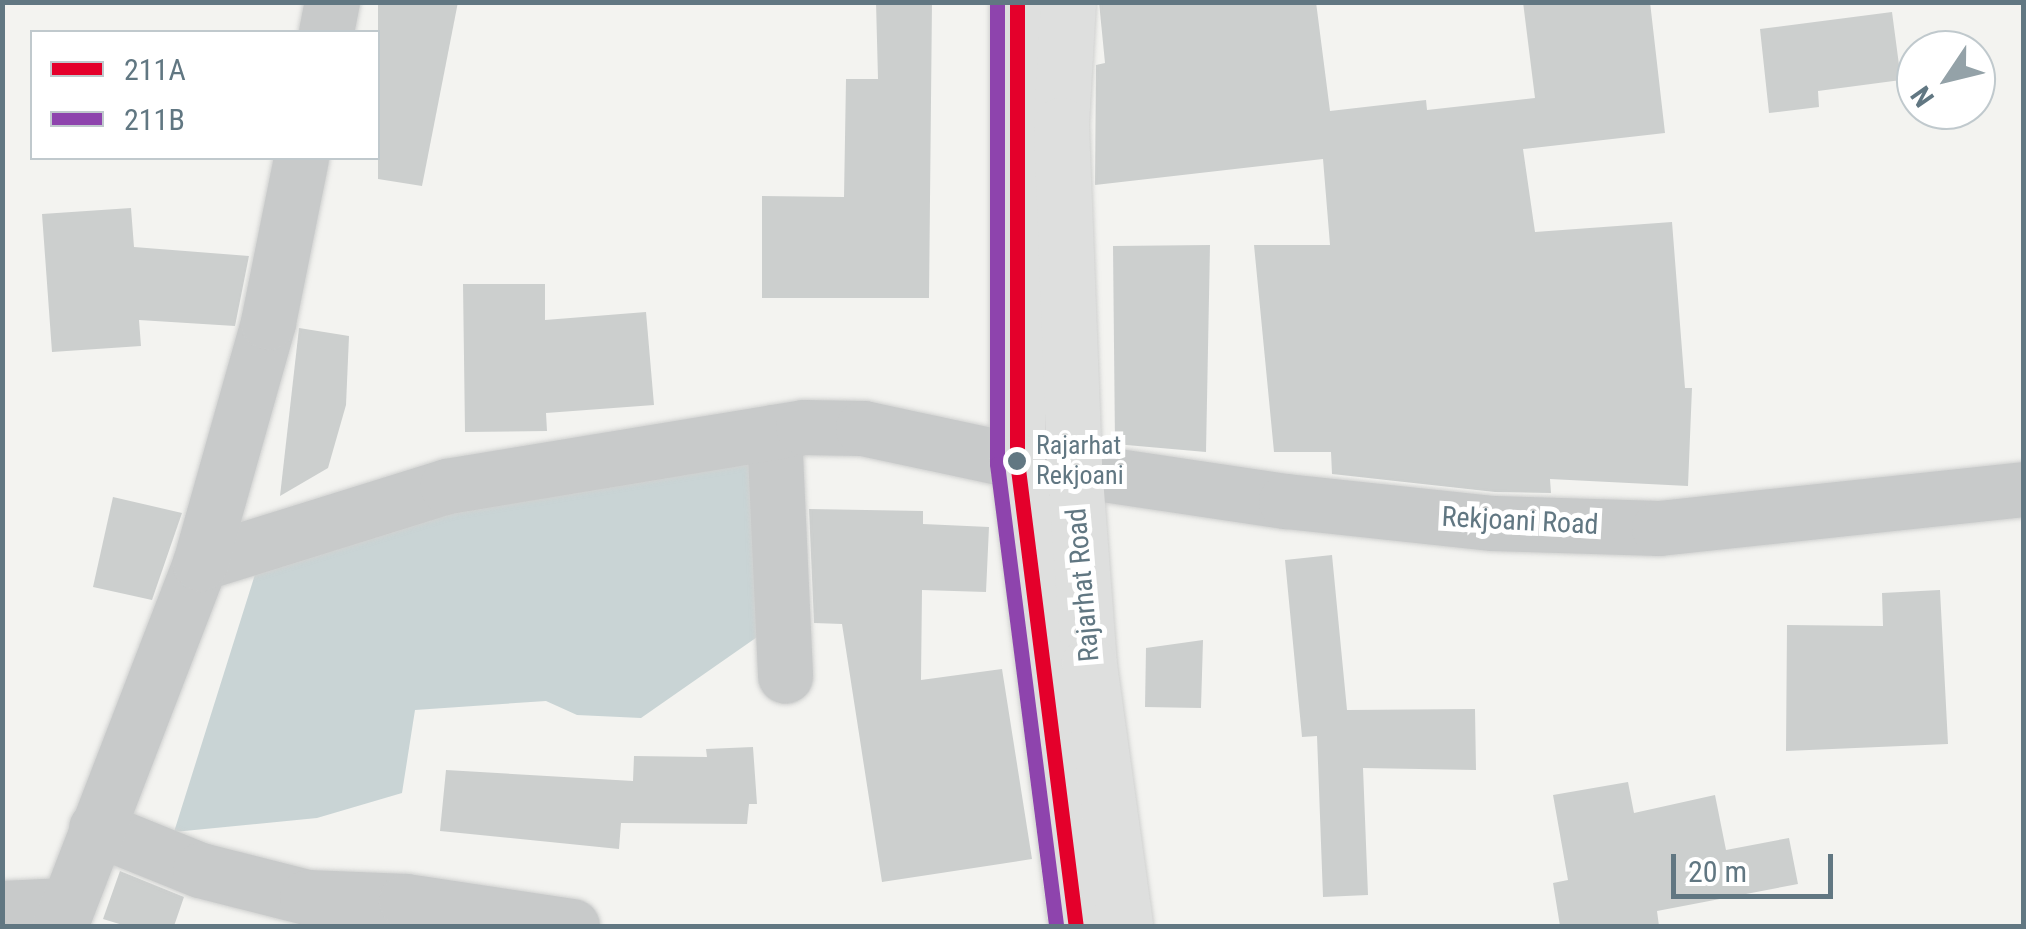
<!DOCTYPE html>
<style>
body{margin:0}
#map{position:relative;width:2026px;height:929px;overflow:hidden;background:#f3f3f0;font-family:"Roboto Condensed",sans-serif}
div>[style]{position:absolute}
.water>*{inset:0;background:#c9d4d5}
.building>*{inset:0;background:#cccfce}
.roads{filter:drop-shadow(0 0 2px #d0d1d0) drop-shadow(0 0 2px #d0d1d0)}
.minor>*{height:55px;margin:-27.5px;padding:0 27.5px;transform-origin:27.5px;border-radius:27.5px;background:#c8caca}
.tertiary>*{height:55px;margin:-27.5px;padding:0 27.5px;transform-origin:27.5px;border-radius:27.5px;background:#c8caca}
.primary>*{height:55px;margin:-27.5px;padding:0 27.5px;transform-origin:27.5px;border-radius:27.5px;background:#dedfde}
.bus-1>*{height:15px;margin:-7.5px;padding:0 7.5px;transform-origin:7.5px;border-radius:7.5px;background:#e4002b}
.bus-2>*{height:15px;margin:-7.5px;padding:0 7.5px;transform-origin:7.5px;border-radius:7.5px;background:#8e44ad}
.dots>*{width:28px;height:28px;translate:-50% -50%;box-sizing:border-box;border:5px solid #fff;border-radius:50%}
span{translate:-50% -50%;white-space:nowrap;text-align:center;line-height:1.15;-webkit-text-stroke:10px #fff;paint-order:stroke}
.bus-label{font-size:26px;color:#617782}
.left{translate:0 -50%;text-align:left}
.street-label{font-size:28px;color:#617782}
.frame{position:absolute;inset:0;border:5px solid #617782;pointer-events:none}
.legend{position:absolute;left:30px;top:30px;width:350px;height:130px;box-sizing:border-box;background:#fff;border:2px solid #c0c9cd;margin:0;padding:12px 18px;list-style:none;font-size:30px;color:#617782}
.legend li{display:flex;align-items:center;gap:20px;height:50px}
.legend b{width:50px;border:2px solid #c0c9cd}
.north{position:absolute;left:1896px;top:30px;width:100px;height:100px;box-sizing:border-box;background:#fff;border:2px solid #c0c9cd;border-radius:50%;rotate:235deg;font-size:28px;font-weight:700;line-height:40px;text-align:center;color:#617782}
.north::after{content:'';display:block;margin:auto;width:35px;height:45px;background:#94a2a8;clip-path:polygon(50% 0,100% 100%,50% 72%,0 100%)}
.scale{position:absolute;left:1671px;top:854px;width:162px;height:45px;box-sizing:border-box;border:5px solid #617782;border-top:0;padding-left:12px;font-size:30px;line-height:35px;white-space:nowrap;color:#617782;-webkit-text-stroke:8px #fff;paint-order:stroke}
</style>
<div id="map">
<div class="water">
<i style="clip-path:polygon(757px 455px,760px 635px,641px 718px,577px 715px,546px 701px,415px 710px,402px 793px,317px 818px,174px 832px,257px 568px,314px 539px,535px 490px)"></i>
</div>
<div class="building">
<i style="clip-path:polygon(378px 2px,458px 2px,422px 186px,378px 179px)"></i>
<i style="clip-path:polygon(876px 2px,932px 2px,929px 298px,762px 298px,762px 196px,844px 197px,846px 79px,878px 79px)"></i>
<i style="clip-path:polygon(1099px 2px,1316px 2px,1330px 111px,1426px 100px,1427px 110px,1535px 98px,1523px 2px,1650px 2px,1665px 133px,1523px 149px,1535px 232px,1672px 222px,1685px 388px,1692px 388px,1688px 486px,1550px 479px,1551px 493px,1495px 492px,1332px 474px,1331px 452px,1274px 452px,1254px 245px,1330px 245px,1323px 159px,1095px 185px,1096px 65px,1105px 63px)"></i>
<i style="clip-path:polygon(1892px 12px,1901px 80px,1818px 91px,1819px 107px,1769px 113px,1760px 29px)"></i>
<i style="clip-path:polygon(131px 208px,134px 247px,249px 256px,235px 326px,139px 320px,141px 346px,52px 352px,42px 214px)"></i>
<i style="clip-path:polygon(1210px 245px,1206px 452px,1115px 444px,1113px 246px)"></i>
<i style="clip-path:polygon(463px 284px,545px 284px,545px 320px,646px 312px,654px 405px,546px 413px,547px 431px,465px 432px)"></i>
<i style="clip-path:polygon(299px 328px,349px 336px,346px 405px,328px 468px,280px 496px)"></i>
<i style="clip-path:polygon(113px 497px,182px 513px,152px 600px,93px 587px)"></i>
<i style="clip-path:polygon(809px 509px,923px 511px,923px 524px,989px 527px,986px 592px,922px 590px,921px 680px,1002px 669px,1032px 859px,882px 882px,842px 624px,814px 623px)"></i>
<i style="clip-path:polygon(1332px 555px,1347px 710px,1475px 709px,1476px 770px,1363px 768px,1368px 895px,1323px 897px,1317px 736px,1302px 737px,1285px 560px)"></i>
<i style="clip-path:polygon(1940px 590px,1948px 744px,1786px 751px,1787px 625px,1883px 626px,1882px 593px)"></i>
<i style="clip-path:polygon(1203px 640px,1201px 708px,1145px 707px,1146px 648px)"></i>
<i style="clip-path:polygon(753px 747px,757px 804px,749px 804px,747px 824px,621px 823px,619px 849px,440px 831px,446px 770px,633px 781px,634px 756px,707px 757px,706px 749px)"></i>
<i style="clip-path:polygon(1628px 782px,1634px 813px,1715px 795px,1726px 850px,1789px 838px,1798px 884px,1657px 911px,1659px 926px,1560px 926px,1553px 883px,1568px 880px,1553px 795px)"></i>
<i style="clip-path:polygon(120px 871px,184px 897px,174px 926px,126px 926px,103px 919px)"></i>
</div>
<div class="roads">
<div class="minor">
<i style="left:774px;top:432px;width:244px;rotate:87.4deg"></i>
<i style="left:96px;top:828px;width:112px;rotate:22deg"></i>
<i style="left:200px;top:870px;width:110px;rotate:14.2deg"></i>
<i style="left:307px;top:897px;width:99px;rotate:2.3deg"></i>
<i style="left:406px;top:901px;width:168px;rotate:8.6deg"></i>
<i style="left:2px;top:908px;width:64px;rotate:-2.7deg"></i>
</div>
<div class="tertiary">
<i style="left:326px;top:32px;width:31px;rotate:-79deg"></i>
<i style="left:200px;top:563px;width:259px;rotate:-17.3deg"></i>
<i style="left:447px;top:486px;width:361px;rotate:-9.4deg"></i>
<i style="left:803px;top:427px;width:60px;rotate:1deg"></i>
<i style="left:863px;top:428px;width:157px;rotate:12.1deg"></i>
<i style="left:1017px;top:461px;width:272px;rotate:8.5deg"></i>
<i style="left:1286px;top:501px;width:208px;rotate:6.1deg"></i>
<i style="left:1493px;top:523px;width:166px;rotate:1.7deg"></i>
<i style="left:1659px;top:528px;width:367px;rotate:-6.1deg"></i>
<i style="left:60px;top:926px;width:389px;rotate:-68.9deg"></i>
<i style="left:200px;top:563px;width:250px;rotate:-74.2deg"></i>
<i style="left:268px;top:322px;width:167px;rotate:-78.6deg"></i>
</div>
<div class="primary">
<i style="left:1017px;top:2px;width:459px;rotate:90deg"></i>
<i style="left:1017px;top:461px;width:469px;rotate:82.8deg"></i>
<i style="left:1068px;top:2px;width:123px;rotate:93.3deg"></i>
<i style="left:1061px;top:125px;width:340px;rotate:87.8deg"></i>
<i style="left:1074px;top:465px;width:201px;rotate:85.7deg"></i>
<i style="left:1089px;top:665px;width:263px;rotate:82.1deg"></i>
</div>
</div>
<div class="bus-1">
<i style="left:1017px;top:2px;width:459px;rotate:90deg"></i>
<i style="left:1017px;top:461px;width:469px;rotate:82.8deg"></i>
</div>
<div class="bus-2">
<i style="left:997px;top:2px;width:462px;rotate:90deg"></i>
<i style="left:997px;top:464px;width:466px;rotate:82.7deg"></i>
</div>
<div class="dots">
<i style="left:1017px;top:461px;background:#617782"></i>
</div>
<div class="bus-label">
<span class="left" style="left:1036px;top:461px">Rajarhat<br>Rekjoani</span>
</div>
<div class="street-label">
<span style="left:1520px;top:521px;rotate:3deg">Rekjoani Road</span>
<span style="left:1083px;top:585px;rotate:-95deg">Rajarhat Road</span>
</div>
<div class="frame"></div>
<ul class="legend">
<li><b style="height:12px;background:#e4002b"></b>211A</li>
<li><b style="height:12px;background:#8e44ad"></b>211B</li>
</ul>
<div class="north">N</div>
<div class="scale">20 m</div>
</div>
